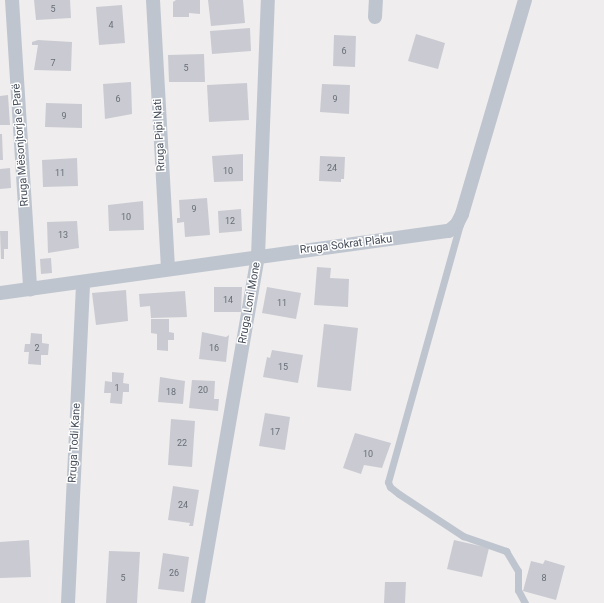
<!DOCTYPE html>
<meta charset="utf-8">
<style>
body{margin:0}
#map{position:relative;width:604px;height:603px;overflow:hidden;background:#efeded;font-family:Roboto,sans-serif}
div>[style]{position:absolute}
.building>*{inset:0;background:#cacbd2}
.lane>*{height:7px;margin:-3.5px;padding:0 3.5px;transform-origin:3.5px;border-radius:3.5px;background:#bec5cf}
.street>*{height:14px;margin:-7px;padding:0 7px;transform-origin:7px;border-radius:7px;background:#bec5cf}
span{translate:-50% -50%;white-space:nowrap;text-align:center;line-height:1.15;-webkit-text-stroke:3px #fff;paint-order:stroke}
.number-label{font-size:9px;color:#676d77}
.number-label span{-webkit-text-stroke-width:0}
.street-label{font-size:11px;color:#464e59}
</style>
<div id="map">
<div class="building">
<i style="clip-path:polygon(34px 0,70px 0,71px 18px,36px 20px)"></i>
<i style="clip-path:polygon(176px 0,200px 0,200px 14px,189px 13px,189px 17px,173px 17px,173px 2px)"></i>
<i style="clip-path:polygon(208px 0,243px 0,245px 23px,211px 26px)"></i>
<i style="clip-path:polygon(122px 5px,125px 43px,99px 45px,96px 7px)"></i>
<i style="clip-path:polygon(250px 28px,251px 51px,212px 54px,210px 31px)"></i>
<i style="clip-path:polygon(416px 34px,445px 43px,438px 69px,408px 61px)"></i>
<i style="clip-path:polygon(334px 35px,356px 36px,355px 67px,333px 66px)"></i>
<i style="clip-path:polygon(38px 40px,72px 42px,71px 71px,34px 70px,38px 45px,32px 45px,32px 42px)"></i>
<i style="clip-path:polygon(204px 54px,205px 82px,169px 82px,168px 55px)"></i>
<i style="clip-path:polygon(131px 82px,132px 114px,105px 119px,103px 84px)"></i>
<i style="clip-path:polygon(247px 83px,249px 120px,209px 122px,207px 85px)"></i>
<i style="clip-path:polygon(322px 84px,350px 85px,349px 114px,320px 112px)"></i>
<i style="clip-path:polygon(8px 95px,10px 125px,0 125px,0 96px)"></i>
<i style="clip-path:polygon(46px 103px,82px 104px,82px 128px,45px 127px)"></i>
<i style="clip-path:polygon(0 134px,2px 134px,3px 160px,0 160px)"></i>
<i style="clip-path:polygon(243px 154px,243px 181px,214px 182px,212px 156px)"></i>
<i style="clip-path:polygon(320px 156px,345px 157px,344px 179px,341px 179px,341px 182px,319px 181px)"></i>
<i style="clip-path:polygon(77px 158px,78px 186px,43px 187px,42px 160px)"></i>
<i style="clip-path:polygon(10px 168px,11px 188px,0 189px,0 169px)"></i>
<i style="clip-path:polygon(207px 198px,210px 235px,185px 237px,184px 222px,177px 223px,177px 218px,180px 218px,179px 200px)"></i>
<i style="clip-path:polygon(143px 201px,144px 230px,109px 231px,108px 205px)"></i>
<i style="clip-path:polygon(241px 209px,242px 231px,219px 233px,218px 211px)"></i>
<i style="clip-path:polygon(77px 221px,79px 248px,48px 253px,47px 222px)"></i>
<i style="clip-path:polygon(0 231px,8px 231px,8px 249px,4px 249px,4px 259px,1px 259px)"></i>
<i style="clip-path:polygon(51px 258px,52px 273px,41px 274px,40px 259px)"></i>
<i style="clip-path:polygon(317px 267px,331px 268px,330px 278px,349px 279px,348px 307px,314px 305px)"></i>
<i style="clip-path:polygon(214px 287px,242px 287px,241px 312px,214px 312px)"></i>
<i style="clip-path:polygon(267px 287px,301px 293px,296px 319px,262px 313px)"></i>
<i style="clip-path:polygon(126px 290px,128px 321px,96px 325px,92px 293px)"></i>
<i style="clip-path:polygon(185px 291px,187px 317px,151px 318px,150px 306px,140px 307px,139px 294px)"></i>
<i style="clip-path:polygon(151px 319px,169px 319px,169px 332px,174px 333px,174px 340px,168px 340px,168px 351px,157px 350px,157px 334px,151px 333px)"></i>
<i style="clip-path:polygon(324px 324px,358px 328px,351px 391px,317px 387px)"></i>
<i style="clip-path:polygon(202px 332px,226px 337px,229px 335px,226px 362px,199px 359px)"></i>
<i style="clip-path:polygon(31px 333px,42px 334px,42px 343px,49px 344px,48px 355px,41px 355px,41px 365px,28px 364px,29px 352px,24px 352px,25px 344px,30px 344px)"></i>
<i style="clip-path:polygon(272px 350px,303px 355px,298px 383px,263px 377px,267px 357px,270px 358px)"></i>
<i style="clip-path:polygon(112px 372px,124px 373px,123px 383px,129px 384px,129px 392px,123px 392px,122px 404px,110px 403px,111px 393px,104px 393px,105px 381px,112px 382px)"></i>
<i style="clip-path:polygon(160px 377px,185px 381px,183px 404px,158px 402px)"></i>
<i style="clip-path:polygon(192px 380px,215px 381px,214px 399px,219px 399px,218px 411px,189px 408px)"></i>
<i style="clip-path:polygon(265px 413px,290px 417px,285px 450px,259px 446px)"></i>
<i style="clip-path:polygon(171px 419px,195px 421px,192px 467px,168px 465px)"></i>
<i style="clip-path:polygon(355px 433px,391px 443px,382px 468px,364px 465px,361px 474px,343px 468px)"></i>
<i style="clip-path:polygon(173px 486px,199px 490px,193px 526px,189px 526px,190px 523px,168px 520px)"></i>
<i style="clip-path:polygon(29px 540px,31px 577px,0 578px,0 542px)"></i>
<i style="clip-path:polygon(454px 540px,489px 548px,482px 577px,447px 569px)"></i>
<i style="clip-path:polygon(109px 551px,140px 552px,137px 603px,106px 603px)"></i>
<i style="clip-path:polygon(163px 553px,189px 557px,184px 592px,158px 589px)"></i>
<i style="clip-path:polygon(545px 560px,565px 566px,556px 600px,523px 591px,531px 561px,543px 564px)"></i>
<i style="clip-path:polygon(385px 582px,406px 582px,405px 603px,384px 603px)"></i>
</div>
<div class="lane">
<i style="left:460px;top:224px;width:268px;rotate:105.6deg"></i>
<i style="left:388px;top:482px;width:5px;rotate:68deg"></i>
<i style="left:390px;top:487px;width:11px;rotate:38deg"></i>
<i style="left:399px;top:494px;width:77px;rotate:33.3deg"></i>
<i style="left:463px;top:536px;width:46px;rotate:19.2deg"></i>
<i style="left:506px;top:551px;width:23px;rotate:59deg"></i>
<i style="left:518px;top:571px;width:19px;rotate:90deg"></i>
<i style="left:518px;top:590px;width:15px;rotate:62deg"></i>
</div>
<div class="street">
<i style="left:12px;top:0;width:290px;rotate:86.4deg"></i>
<i style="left:153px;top:0;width:269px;rotate:86.8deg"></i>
<i style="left:375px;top:17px;width:17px;rotate:-87deg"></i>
<i style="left:0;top:293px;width:453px;rotate:-7.9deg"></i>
<i style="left:449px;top:231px;width:11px;rotate:-41deg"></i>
<i style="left:457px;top:224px;width:11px;rotate:-63deg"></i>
<i style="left:462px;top:214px;width:223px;rotate:-73.6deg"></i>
<i style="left:68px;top:603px;width:321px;rotate:-87.3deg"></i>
<i style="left:198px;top:603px;width:352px;rotate:-80.2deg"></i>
<i style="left:258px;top:256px;width:256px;rotate:-87.8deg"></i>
</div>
<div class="number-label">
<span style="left:53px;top:9px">5</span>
<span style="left:111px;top:25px">4</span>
<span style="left:344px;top:51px">6</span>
<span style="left:53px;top:63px">7</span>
<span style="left:186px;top:68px">5</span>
<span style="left:118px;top:99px">6</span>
<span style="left:335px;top:99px">9</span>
<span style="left:64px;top:116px">9</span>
<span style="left:332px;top:168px">24</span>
<span style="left:228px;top:171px">10</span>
<span style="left:60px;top:173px">11</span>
<span style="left:194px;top:209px">9</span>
<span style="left:126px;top:217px">10</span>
<span style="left:230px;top:221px">12</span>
<span style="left:63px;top:235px">13</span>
<span style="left:228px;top:300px">14</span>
<span style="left:282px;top:303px">11</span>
<span style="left:37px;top:348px">2</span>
<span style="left:214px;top:348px">16</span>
<span style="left:283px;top:367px">15</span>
<span style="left:117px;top:388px">1</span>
<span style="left:203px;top:390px">20</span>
<span style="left:171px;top:392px">18</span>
<span style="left:275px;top:432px">17</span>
<span style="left:182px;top:443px">22</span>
<span style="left:368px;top:454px">10</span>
<span style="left:183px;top:505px">24</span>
<span style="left:174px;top:573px">26</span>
<span style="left:123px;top:578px">5</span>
<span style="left:544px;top:578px">8</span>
</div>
<div class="street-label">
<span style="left:160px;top:135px;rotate:-93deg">Rruga Pipi Nati</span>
<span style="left:21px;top:145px;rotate:-94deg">Rruga Mësonjtorja e Parë</span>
<span style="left:346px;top:245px;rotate:-7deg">Rruga Sokrat Plaku</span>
<span style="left:250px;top:303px;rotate:-80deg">Rruga Loni Mone</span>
<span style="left:75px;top:443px;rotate:-87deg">Rruga Todi Kane</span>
</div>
</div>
